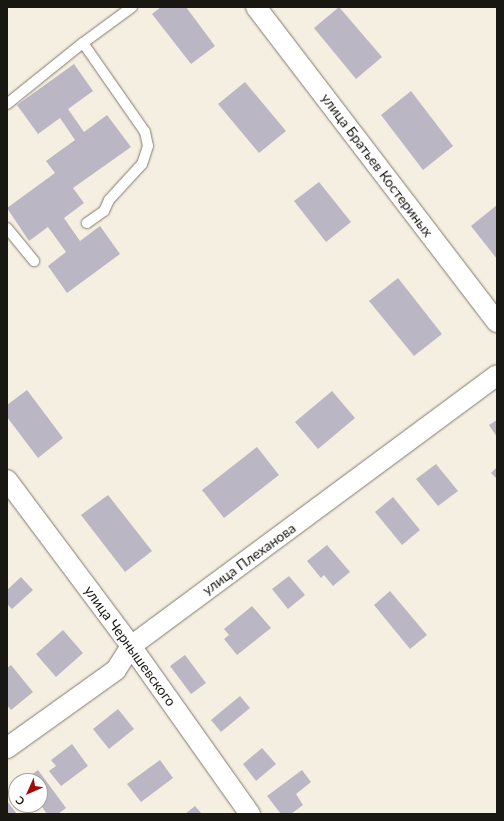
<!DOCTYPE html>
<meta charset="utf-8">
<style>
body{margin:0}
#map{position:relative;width:504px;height:821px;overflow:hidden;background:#f5efe1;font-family:Lato,sans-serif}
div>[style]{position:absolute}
.building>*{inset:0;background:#bbb6c4}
.roads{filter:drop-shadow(0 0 1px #807a6e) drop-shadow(0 0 1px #807a6e)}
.service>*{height:10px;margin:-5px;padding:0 5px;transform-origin:5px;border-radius:5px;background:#fff}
.minor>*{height:20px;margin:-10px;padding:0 10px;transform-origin:10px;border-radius:10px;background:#fff}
span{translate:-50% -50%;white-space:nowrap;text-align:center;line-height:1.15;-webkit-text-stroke:4px #fff;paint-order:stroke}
.street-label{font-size:14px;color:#191712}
.frame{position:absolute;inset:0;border:8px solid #191712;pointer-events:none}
.north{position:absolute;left:8px;top:773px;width:40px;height:40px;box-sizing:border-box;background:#fff;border:1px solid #a3a2a0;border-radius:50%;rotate:225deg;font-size:11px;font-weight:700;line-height:16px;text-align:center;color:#191712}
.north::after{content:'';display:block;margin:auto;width:14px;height:18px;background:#a30c06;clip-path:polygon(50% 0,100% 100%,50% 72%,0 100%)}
</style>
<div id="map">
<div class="building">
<i style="clip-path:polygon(161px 7px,186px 7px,215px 46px,191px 64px,152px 14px)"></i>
<i style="clip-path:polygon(339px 7px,382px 57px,356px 79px,314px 28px)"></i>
<i style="clip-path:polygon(74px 64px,93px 91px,68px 109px,84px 132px,107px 115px,131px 147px,73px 188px,84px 203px,64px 218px,80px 241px,100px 226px,120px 254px,67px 293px,48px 266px,66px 252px,48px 227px,29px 241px,7px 208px,55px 173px,46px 161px,75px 140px,60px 118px,38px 134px,17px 105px)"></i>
<i style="clip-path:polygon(245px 82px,286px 131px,259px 153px,218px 104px)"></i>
<i style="clip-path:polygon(411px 91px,453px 146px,423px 170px,381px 115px)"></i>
<i style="clip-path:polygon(319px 182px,351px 222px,326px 242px,294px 201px)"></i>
<i style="clip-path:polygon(497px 205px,497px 259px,471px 226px)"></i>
<i style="clip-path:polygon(398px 278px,442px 334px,414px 356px,369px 301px)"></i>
<i style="clip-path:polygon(27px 390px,63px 438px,38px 458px,7px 417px,7px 405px)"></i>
<i style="clip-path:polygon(332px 391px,355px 418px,318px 449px,295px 422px)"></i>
<i style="clip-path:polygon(497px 420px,497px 437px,489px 425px)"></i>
<i style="clip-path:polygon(257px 447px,279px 475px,224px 518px,202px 490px)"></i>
<i style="clip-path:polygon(436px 464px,458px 491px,438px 506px,416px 479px)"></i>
<i style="clip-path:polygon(497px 467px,497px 479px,491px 473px)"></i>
<i style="clip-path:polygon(108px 495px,152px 551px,125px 572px,81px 515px)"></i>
<i style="clip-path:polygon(393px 497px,420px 530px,402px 545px,375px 512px)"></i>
<i style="clip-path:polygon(327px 545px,350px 572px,333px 586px,324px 575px,321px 578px,307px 561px)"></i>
<i style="clip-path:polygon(289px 576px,305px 595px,288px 609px,272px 589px)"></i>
<i style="clip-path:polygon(21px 577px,33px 590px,12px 609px,7px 604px,7px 590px)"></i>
<i style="clip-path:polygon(390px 591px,427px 635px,410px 649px,374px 605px)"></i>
<i style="clip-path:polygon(252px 606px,271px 628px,237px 655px,224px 639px,229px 635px,224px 629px)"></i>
<i style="clip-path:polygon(63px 630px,83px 653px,56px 677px,36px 654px)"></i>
<i style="clip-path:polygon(185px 655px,206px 683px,191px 694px,170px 666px)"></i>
<i style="clip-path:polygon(11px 665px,33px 692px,11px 710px,7px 705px,7px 668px)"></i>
<i style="clip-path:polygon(240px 696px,250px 708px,221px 732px,211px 720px)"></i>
<i style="clip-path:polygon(118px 709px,134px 729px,109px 749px,93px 729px)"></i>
<i style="clip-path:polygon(72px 744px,88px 766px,61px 786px,49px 771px,56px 766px,51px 760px)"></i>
<i style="clip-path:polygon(262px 748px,276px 764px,256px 781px,243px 764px)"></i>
<i style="clip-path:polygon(160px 760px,173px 778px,141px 802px,127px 784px)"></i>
<i style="clip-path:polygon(38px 770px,66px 808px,58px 814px,47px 814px,40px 804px,40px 781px,23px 781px)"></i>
<i style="clip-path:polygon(302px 770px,311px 782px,296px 794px,303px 805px,291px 814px,281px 814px,267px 796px)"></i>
<i style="clip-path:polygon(7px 801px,17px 814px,7px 814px)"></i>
<i style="clip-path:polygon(195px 806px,202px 814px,185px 814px)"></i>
</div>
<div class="roads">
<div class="service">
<i style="left:83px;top:43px;width:61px;rotate:-36.3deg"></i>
<i style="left:7px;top:104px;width:97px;rotate:-38.8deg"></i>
<i style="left:83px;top:43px;width:108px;rotate:55.1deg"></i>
<i style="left:145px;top:132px;width:14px;rotate:78deg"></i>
<i style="left:148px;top:146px;width:19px;rotate:108deg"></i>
<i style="left:142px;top:164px;width:49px;rotate:132.5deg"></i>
<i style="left:109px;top:200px;width:12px;rotate:114deg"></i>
<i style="left:104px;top:211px;width:21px;rotate:145deg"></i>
<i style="left:7px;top:228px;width:43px;rotate:50.7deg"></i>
</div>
<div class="minor">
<i style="left:256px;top:7px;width:397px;rotate:52.6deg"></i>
<i style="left:7px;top:480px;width:207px;rotate:53.2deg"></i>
<i style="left:131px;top:646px;width:206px;rotate:54.7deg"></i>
<i style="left:7px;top:748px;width:134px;rotate:-35.6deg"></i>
<i style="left:116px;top:670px;width:28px;rotate:-58deg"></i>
<i style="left:131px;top:646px;width:455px;rotate:-36.5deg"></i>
</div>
</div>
<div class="street-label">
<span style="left:377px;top:165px;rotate:53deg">улица Братьев Костериных</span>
<span style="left:249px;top:559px;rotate:-36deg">улица Плеханова</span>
<span style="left:130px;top:646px;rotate:54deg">улица Чернышевского</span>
</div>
<div class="frame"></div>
<div class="north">С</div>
</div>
